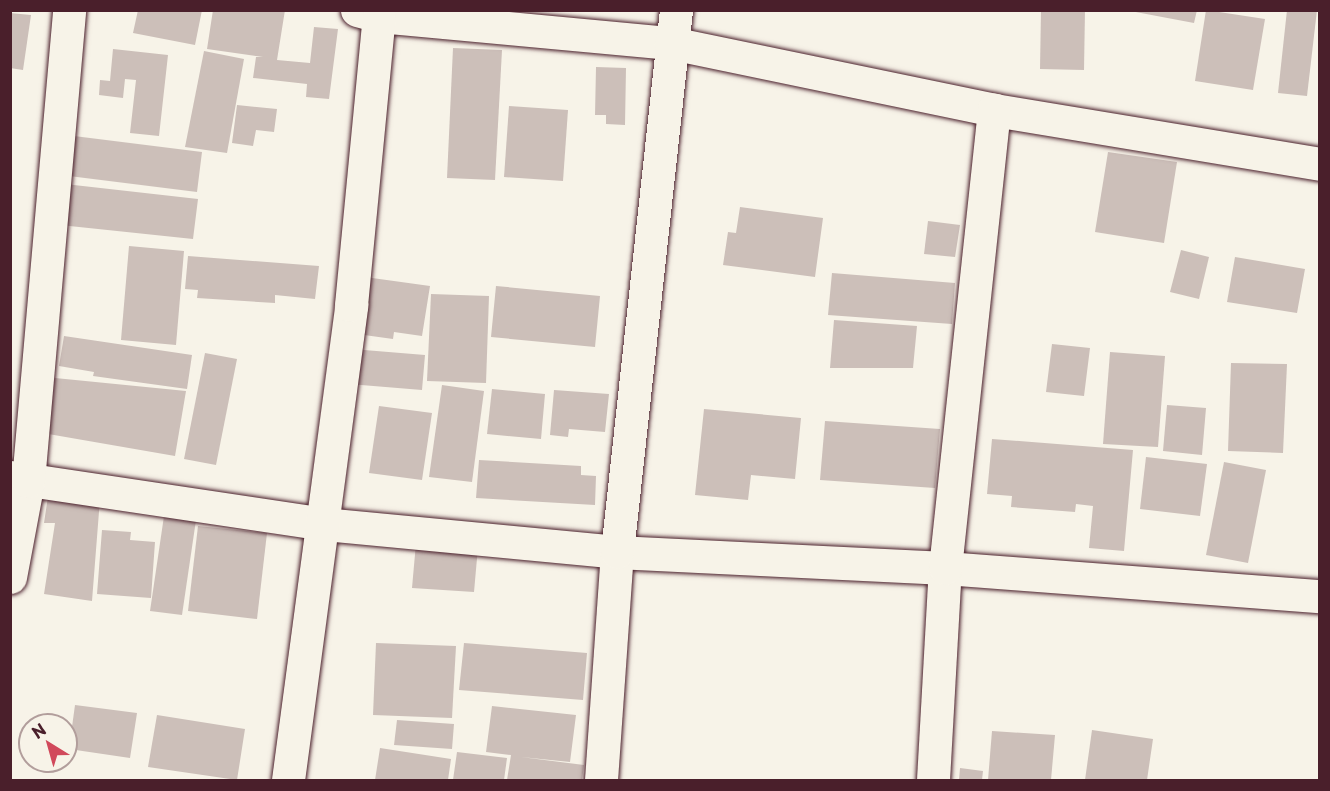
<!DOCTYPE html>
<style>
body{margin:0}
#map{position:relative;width:1330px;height:791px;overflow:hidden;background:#f7f3e8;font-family:"Playpen Sans",sans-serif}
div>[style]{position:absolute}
.building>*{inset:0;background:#ccbfb9}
.roads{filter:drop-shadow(0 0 2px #4a1f2b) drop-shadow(0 0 2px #4a1f2b)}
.street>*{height:33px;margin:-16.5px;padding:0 16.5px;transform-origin:16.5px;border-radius:16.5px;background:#f7f3e8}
span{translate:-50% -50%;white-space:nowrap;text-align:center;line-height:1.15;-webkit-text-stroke:4.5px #f7f3e8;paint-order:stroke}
.frame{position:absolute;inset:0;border:12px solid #4a1f2b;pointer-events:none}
.north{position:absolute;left:18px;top:713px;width:60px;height:60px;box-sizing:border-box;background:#f7f3e8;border:2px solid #b29e9c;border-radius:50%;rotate:323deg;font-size:16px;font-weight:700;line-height:24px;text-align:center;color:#4a1f2b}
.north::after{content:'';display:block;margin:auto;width:21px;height:27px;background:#d1495b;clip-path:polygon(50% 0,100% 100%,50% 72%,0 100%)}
</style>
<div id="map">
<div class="building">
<i style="clip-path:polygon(138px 10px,202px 10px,195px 45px,133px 33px)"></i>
<i style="clip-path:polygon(213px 10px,285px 10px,277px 60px,310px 63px,314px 27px,338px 29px,329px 99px,306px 97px,307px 84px,253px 78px,256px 57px,263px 57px,207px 49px)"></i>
<i style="clip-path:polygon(1041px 10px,1085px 10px,1084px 70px,1040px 69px)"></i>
<i style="clip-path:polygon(1125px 10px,1197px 10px,1194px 23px)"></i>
<i style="clip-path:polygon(1206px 10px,1265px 19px,1253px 90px,1195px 81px)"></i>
<i style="clip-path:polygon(1287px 10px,1317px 10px,1307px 96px,1278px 93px)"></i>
<i style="clip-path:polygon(10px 13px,31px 15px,23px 70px,10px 68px)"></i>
<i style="clip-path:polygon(453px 48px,502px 50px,495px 180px,447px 178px)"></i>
<i style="clip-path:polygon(113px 49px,168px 55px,159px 136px,130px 133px,136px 80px,125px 79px,123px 98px,99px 95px,100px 80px,110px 81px)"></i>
<i style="clip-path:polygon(204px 51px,244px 59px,227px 153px,185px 147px)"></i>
<i style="clip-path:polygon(596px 67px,626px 68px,625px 125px,606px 124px,606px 115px,595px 115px)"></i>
<i style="clip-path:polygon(237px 105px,277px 109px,274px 132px,256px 130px,253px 146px,232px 143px)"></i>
<i style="clip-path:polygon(509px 106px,568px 110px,563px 181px,504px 177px)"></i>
<i style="clip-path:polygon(74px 136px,202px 152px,197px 192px,69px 176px)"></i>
<i style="clip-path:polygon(1108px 152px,1177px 162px,1164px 243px,1095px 232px)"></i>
<i style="clip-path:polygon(65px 184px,198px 199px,193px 239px,60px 225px)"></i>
<i style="clip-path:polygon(740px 207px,823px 218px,815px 277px,723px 265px,728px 232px,736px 233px)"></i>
<i style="clip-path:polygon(928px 221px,960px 225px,955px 257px,924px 254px)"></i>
<i style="clip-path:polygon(129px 246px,184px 251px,176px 345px,121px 340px)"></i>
<i style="clip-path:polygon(1181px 250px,1209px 257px,1199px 299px,1170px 292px)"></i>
<i style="clip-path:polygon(188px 256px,319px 266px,315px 299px,275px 295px,275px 303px,197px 298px,198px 290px,185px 289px)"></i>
<i style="clip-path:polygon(1235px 257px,1305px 269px,1297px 313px,1227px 302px)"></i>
<i style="clip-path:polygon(832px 273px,955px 283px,952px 324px,828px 315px)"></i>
<i style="clip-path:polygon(365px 277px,430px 286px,422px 336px,394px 332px,393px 339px,357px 334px)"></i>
<i style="clip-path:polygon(496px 286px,600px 296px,595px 347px,491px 337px)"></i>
<i style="clip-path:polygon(431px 294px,489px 296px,486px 383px,427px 381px)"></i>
<i style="clip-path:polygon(834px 320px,917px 326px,913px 368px,830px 368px)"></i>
<i style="clip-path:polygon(64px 336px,192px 355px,187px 389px,93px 376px,94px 372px,59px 366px)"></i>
<i style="clip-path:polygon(1052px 344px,1090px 348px,1084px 396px,1046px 392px)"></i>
<i style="clip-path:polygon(352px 349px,425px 355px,422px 390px,349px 384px)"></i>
<i style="clip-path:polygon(1110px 352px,1165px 356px,1158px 447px,1103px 444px)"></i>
<i style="clip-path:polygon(205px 353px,237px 359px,216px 465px,184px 459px)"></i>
<i style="clip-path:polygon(1231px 363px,1287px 364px,1283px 453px,1228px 451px)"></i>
<i style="clip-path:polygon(35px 376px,186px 391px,175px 456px,31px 431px)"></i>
<i style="clip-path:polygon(442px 385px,484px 391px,472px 482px,429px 477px)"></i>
<i style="clip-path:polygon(492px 389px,545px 394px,541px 439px,487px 434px)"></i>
<i style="clip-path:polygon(554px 390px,609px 394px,605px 432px,569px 429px,568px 437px,550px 435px)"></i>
<i style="clip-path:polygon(1167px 405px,1206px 408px,1202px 455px,1163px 451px)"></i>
<i style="clip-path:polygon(379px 406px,432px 413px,422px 480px,369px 473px)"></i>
<i style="clip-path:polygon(704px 409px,801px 418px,795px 479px,751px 475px,748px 500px,695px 495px)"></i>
<i style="clip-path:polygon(825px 421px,940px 429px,935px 488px,820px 480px)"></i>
<i style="clip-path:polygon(992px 439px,1133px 450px,1124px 551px,1089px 548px,1093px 506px,1076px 504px,1075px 512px,1011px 507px,1012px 496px,987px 494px)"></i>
<i style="clip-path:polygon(1146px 457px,1207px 464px,1200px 516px,1140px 509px)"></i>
<i style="clip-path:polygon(479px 460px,581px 466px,581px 475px,596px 476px,595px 505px,476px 498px)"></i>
<i style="clip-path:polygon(1224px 462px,1266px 470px,1248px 563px,1206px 555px)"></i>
<i style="clip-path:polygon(49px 490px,100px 499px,92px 601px,44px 594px,55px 523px,44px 523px)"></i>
<i style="clip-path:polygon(164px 516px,196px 520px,182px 615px,150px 611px)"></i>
<i style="clip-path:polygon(198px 526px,267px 533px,257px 619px,188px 611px)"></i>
<i style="clip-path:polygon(102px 530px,131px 532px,130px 540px,155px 542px,151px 598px,97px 594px)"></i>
<i style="clip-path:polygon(416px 543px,478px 547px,474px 592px,412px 588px)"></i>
<i style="clip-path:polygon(376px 643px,456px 646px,452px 718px,373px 715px)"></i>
<i style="clip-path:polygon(464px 643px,587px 653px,583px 700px,459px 690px)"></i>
<i style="clip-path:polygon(75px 705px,137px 713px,130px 758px,69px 749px)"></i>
<i style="clip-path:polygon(492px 706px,576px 715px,570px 762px,521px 757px,584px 765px,582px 780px,507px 780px,511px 755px,486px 752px)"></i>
<i style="clip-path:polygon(157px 715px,245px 729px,237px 780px,148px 767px)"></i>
<i style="clip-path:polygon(397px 720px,454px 724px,452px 749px,394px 745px)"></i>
<i style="clip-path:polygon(1092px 730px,1153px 739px,1147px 780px,1085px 780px)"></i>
<i style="clip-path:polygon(992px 731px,1055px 735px,1051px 780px,988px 780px)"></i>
<i style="clip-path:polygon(380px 748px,451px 759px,448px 780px,375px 780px)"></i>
<i style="clip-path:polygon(457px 752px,507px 758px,504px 780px,453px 780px)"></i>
<i style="clip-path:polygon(960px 768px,983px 771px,982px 780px,959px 780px)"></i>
</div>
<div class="roads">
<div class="street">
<i style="left:357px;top:10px;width:23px;rotate:15deg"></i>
<i style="left:379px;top:16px;width:293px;rotate:5.3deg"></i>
<i style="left:671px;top:43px;width:330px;rotate:11.7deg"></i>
<i style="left:994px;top:110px;width:330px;rotate:9.4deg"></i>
<i style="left:10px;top:477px;width:317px;rotate:8.5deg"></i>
<i style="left:323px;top:524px;width:295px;rotate:5.4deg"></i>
<i style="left:617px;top:552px;width:328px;rotate:2.8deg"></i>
<i style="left:945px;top:568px;width:376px;rotate:4.3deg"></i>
<i style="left:10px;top:577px;width:98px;rotate:-79.4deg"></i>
<i style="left:28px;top:481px;width:473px;rotate:-85deg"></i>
<i style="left:288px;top:780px;width:479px;rotate:-82.4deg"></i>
<i style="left:351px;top:305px;width:290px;rotate:-84.5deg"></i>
<i style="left:601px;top:780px;width:229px;rotate:-86deg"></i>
<i style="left:617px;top:552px;width:545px;rotate:-83.79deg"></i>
<i style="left:933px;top:780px;width:212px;rotate:-86.8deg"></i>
<i style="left:945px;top:568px;width:461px;rotate:-83.9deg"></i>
</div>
</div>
<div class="frame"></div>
<div class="north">N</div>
</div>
